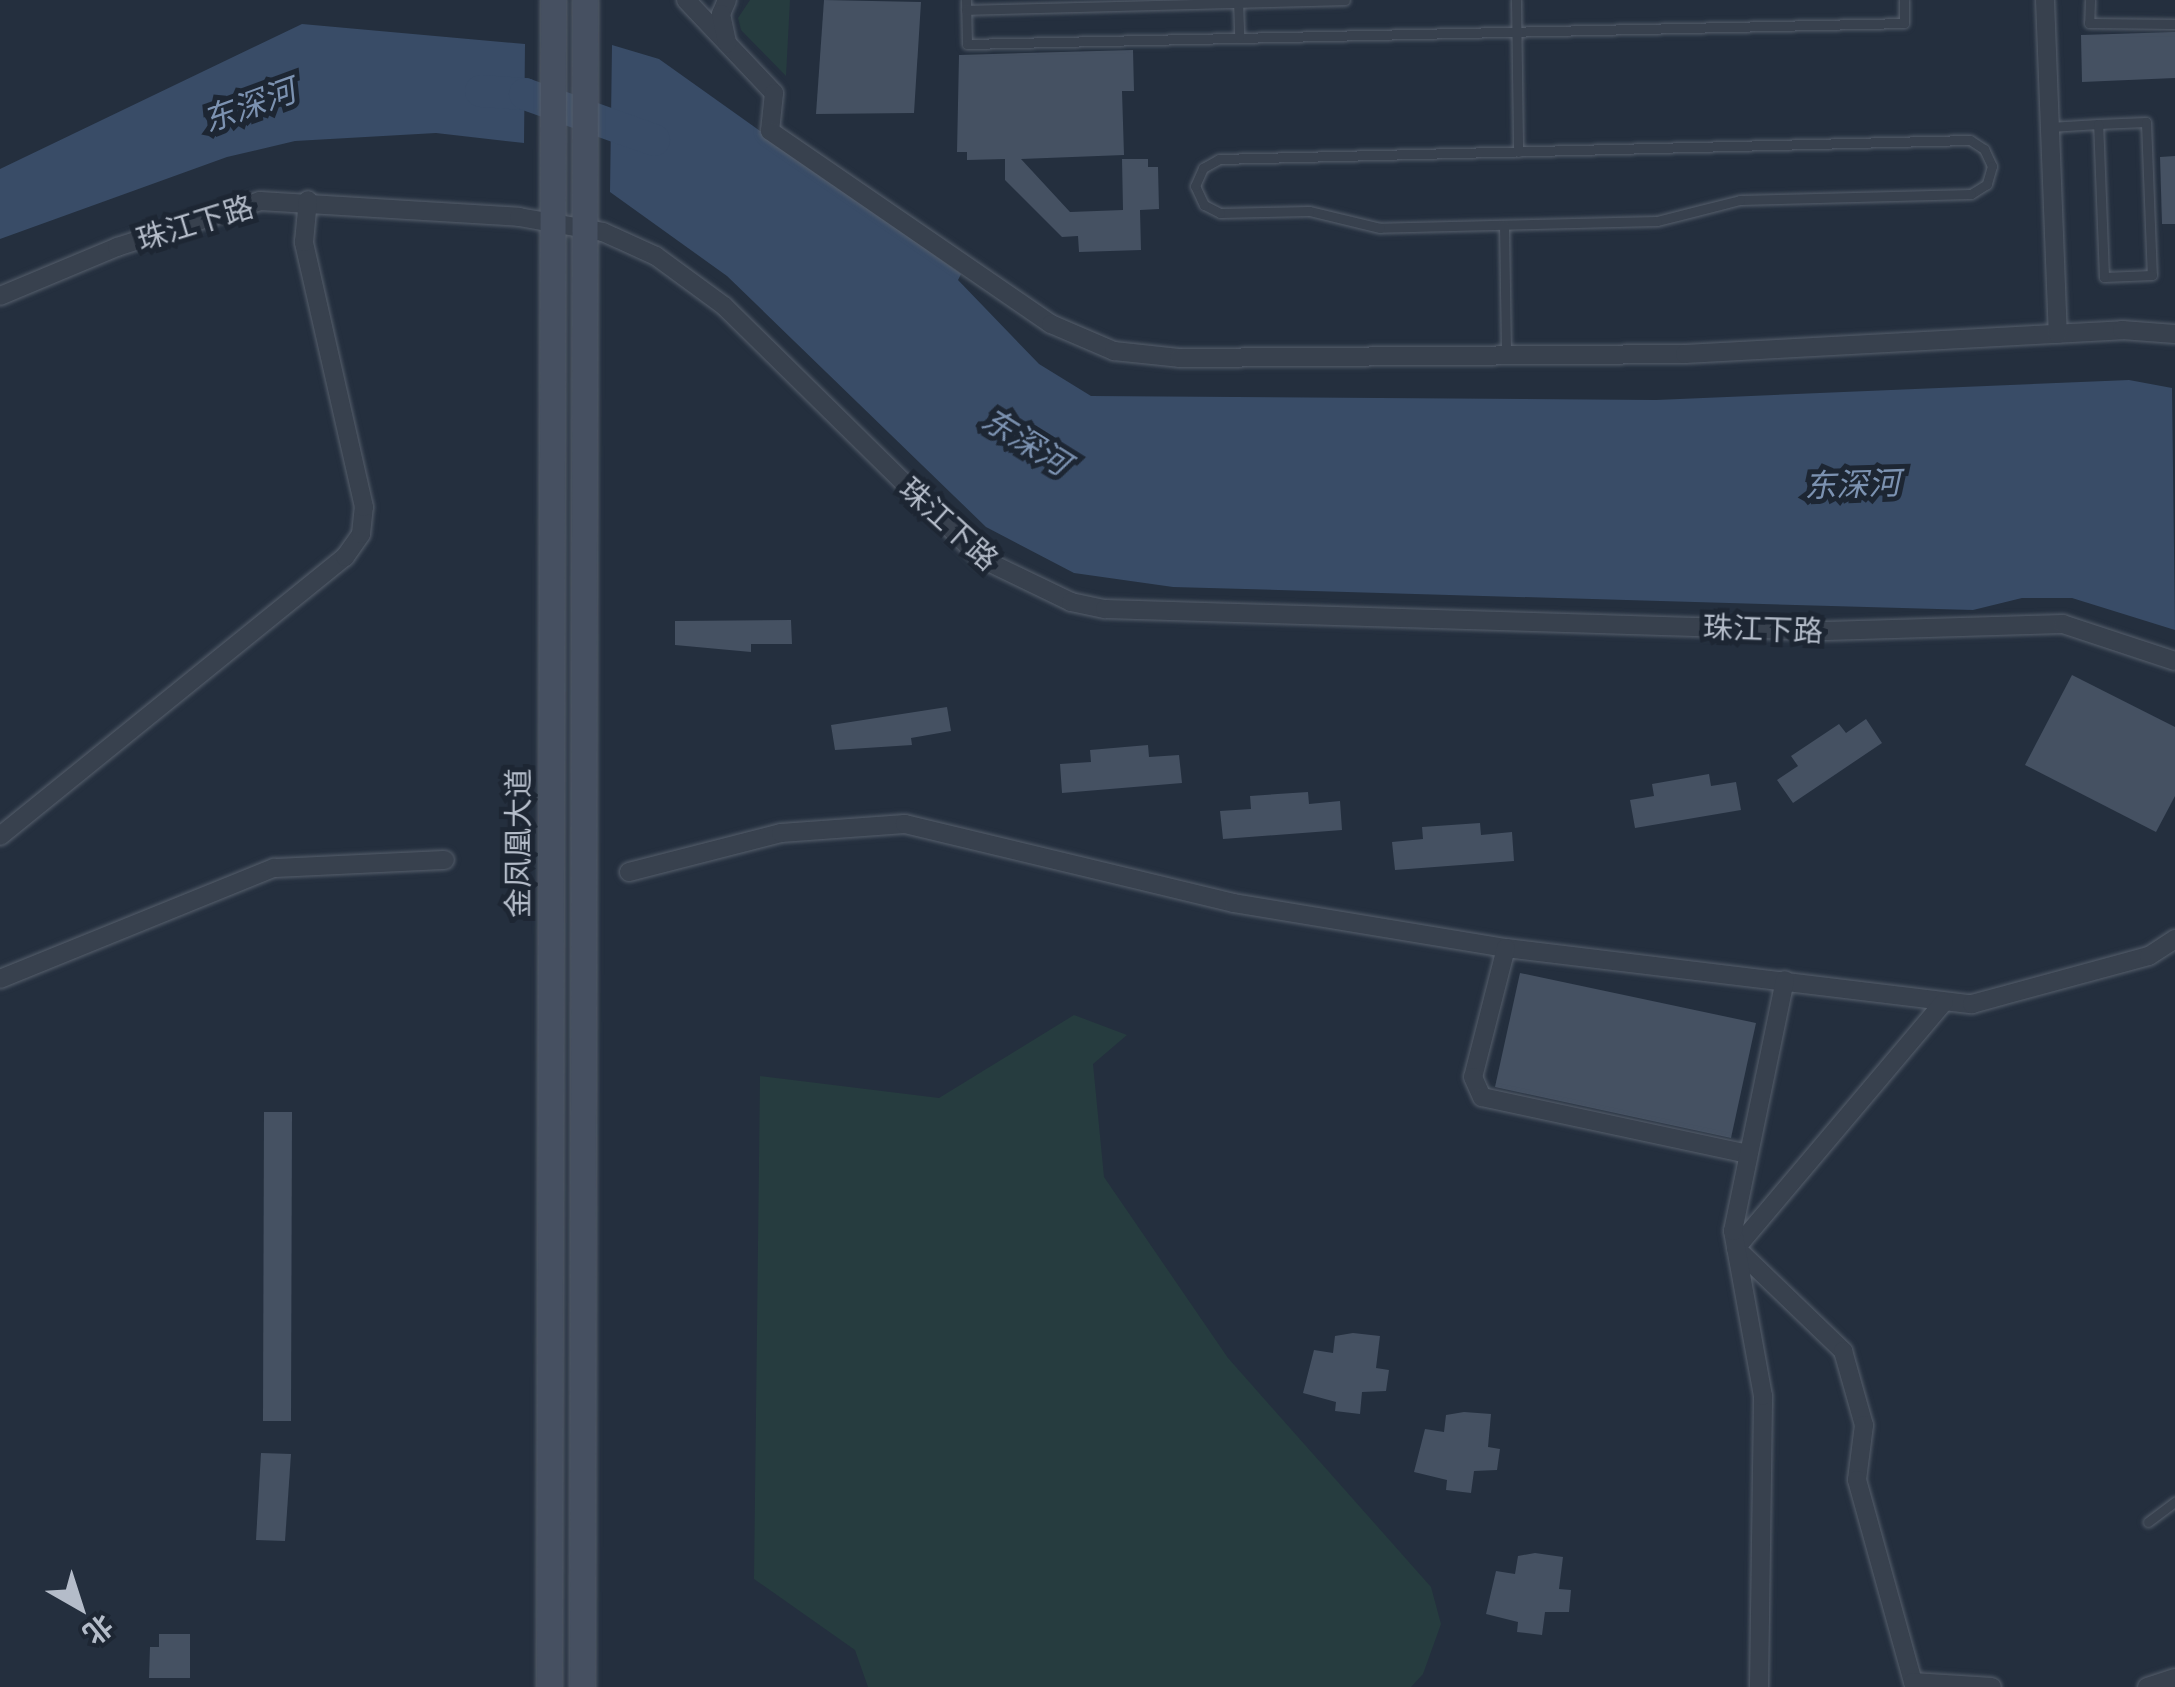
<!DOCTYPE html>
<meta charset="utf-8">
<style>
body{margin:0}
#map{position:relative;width:2175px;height:1687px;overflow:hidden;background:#242f3e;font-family:"Open Sans","Noto Sans SC",sans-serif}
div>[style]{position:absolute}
.green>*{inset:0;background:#263c3f}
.water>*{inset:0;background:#394c67}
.river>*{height:32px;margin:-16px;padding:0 16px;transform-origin:16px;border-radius:16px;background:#394c67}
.building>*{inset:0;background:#455162}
.roads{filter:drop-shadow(0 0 2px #565f6c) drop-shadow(0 0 2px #565f6c)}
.lane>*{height:9px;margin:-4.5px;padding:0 4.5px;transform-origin:4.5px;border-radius:4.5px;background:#38414e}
.street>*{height:18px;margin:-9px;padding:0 9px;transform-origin:9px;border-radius:9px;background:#38414e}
.secondary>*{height:25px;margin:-12.5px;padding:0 12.5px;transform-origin:12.5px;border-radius:12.5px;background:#465061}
span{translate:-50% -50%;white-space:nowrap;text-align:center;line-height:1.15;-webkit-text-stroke:10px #1d2633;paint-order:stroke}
.street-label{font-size:30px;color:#b4bcc9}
.water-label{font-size:32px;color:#7c92b1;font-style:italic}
.north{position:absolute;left:30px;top:1557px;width:100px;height:100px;-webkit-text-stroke:8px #1d2633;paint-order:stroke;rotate:141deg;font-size:28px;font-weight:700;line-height:40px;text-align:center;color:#b4bcc9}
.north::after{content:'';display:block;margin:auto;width:35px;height:45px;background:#b4bcc9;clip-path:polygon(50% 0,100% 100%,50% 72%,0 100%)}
</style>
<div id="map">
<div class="green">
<i style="clip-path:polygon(750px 0,790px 0,786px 76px,741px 30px,738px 18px)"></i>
<i style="clip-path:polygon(1074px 1015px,1127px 1035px,1093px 1064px,1104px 1177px,1228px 1358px,1431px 1587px,1441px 1624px,1423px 1674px,1411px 1687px,868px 1687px,855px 1650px,754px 1579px,760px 1076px,939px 1098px)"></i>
</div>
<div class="water">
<i style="clip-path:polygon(302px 24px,525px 44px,524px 143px,436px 133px,295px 141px,227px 157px,0 239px,0 169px)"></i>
<i style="clip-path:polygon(612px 45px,659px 59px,961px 274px,958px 280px,1039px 364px,1091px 396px,1656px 400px,2129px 380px,2172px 388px,2175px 630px,2072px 598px,2022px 598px,1973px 610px,1173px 587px,1074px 573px,986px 527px,727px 276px,610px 192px)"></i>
</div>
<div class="river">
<i style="left:481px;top:91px;width:44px;rotate:3.9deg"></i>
<i style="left:525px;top:94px;width:137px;rotate:19.6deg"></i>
</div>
<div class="building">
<i style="clip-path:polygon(824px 0,921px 2px,914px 113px,816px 114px)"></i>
<i style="clip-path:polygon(2175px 32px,2175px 78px,2082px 82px,2081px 35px)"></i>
<i style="clip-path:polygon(1133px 50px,1134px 91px,1122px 91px,1124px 155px,1021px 159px,1070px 212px,1123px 210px,1122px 159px,1148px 159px,1148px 167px,1158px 167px,1159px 209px,1140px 210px,1141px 250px,1079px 252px,1078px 236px,1062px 237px,1005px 180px,1005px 159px,967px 160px,967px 152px,957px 152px,959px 55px)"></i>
<i style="clip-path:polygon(2175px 156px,2175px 224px,2162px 224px,2160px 157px)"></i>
<i style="clip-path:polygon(791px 620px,792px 644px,751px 644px,751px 652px,675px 645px,675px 621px)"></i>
<i style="clip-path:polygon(2072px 675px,2175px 727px,2175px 796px,2156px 832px,2025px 765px)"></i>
<i style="clip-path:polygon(947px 707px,951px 731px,911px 738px,912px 745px,835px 750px,831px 725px)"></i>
<i style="clip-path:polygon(1866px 719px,1882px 743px,1793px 803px,1777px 780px,1798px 766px,1791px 756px,1839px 724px,1846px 733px)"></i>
<i style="clip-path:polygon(1148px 745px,1149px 757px,1179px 755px,1182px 783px,1062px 793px,1060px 764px,1091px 762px,1090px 750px)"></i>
<i style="clip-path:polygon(1709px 774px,1711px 786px,1736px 782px,1741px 810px,1635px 828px,1630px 800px,1654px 796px,1652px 784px)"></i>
<i style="clip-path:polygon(1308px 792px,1309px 804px,1340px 801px,1342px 830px,1223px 839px,1220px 811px,1251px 809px,1250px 796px)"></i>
<i style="clip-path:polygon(1480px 823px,1481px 835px,1512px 832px,1514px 861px,1395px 870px,1392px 842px,1423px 839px,1422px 827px)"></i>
<i style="clip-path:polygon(1520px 973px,1756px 1023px,1731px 1138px,1495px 1087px)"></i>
<i style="clip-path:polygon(264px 1112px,292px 1112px,291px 1421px,263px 1421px)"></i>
<i style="clip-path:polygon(1353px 1333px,1380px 1336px,1376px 1368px,1389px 1370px,1386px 1391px,1362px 1392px,1360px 1414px,1335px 1411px,1336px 1402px,1303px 1393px,1314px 1350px,1333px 1353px,1335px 1336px)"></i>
<i style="clip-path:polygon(1464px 1412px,1491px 1414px,1488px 1447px,1500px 1449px,1497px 1470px,1474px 1471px,1471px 1493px,1446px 1490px,1447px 1480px,1414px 1472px,1425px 1429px,1444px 1432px,1446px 1415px)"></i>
<i style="clip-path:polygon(261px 1453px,291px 1454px,285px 1541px,256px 1540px)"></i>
<i style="clip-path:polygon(1535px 1553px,1563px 1557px,1559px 1589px,1571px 1590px,1569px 1612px,1545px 1612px,1542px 1635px,1517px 1632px,1518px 1622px,1486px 1614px,1496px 1571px,1515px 1574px,1518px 1556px)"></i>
<i style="clip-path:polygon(159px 1634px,190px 1634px,190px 1678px,149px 1678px,150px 1647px,159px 1647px)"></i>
</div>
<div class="roads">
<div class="lane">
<i style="left:966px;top:0;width:44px;rotate:88.7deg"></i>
<i style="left:967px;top:44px;width:937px;rotate:-1.28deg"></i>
<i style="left:1904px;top:23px;width:23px;rotate:-90deg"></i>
<i style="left:1238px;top:0;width:37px;rotate:88deg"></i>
<i style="left:1516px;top:0;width:152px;rotate:89.2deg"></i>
<i style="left:2090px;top:0;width:23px;rotate:92deg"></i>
<i style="left:2089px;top:23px;width:86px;rotate:0.7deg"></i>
<i style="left:966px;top:10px;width:379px;rotate:-1.5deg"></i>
<i style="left:2050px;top:127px;width:48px;rotate:-3.6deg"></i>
<i style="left:2098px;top:124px;width:48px;rotate:-2.4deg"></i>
<i style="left:2146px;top:122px;width:153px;rotate:87.8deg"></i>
<i style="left:2152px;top:275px;width:48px;rotate:177.6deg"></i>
<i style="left:2104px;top:277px;width:153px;rotate:-92.2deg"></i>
<i style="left:1970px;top:140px;width:17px;rotate:33deg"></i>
<i style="left:1984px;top:149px;width:19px;rotate:65deg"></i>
<i style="left:1992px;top:166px;width:19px;rotate:106deg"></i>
<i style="left:1987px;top:184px;width:19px;rotate:148deg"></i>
<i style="left:1971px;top:194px;width:231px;rotate:178.5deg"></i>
<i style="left:1740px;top:200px;width:86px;rotate:165.8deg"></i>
<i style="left:1657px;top:221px;width:277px;rotate:178.6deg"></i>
<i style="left:1380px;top:228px;width:73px;rotate:-166.5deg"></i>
<i style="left:1309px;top:211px;width:89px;rotate:178.7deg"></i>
<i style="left:1220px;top:213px;width:18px;rotate:-153deg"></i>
<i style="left:1204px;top:205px;width:21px;rotate:-115deg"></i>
<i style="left:1195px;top:186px;width:20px;rotate:-66deg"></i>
<i style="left:1203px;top:168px;width:18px;rotate:-29deg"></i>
<i style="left:1219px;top:159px;width:751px;rotate:-1.45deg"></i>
<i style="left:1504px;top:225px;width:131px;rotate:89.1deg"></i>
<i style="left:2148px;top:1522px;width:34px;rotate:-37deg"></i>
</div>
<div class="street">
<i style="left:686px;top:0;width:128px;rotate:46.6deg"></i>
<i style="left:774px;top:93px;width:38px;rotate:96deg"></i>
<i style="left:770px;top:131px;width:341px;rotate:34.5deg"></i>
<i style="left:1051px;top:324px;width:69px;rotate:23.2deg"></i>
<i style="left:1114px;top:351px;width:65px;rotate:6.1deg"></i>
<i style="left:1179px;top:358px;width:506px;rotate:-0.45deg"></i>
<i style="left:1685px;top:354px;width:438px;rotate:-3.1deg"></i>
<i style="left:2122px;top:330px;width:53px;rotate:4.3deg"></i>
<i style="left:727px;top:0;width:15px;rotate:113deg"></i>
<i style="left:721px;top:14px;width:30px;rotate:78deg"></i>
<i style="left:2045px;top:0;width:334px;rotate:87.8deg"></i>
<i style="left:0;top:296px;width:127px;rotate:-22.7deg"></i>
<i style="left:117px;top:247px;width:150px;rotate:-17.8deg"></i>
<i style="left:260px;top:201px;width:259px;rotate:3.5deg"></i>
<i style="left:519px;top:217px;width:85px;rotate:10.1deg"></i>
<i style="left:603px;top:232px;width:58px;rotate:24.4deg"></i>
<i style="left:656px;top:256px;width:84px;rotate:36.3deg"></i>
<i style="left:724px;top:306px;width:359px;rotate:44.5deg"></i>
<i style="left:980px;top:558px;width:101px;rotate:25.8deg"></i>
<i style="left:1071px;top:602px;width:35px;rotate:12deg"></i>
<i style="left:1105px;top:609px;width:721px;rotate:1.75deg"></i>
<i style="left:1826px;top:631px;width:237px;rotate:-1.7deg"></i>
<i style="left:2063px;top:624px;width:118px;rotate:18.3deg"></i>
<i style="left:0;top:836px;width:444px;rotate:-39deg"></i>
<i style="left:345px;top:557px;width:28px;rotate:-55deg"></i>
<i style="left:361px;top:534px;width:27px;rotate:-84deg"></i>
<i style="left:364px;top:507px;width:272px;rotate:-102.8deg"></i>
<i style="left:304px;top:242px;width:42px;rotate:-84.6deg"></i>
<i style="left:629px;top:872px;width:157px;rotate:-14.4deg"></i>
<i style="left:781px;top:833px;width:124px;rotate:-4.2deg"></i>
<i style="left:905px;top:824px;width:338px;rotate:13.5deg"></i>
<i style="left:1234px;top:903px;width:276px;rotate:9.4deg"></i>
<i style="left:1506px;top:948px;width:469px;rotate:6.9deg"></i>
<i style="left:1972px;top:1004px;width:183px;rotate:-15.2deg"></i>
<i style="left:2149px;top:956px;width:31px;rotate:-33deg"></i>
<i style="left:1506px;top:948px;width:133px;rotate:104.3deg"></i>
<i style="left:1473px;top:1077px;width:22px;rotate:66deg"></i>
<i style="left:1482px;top:1097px;width:272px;rotate:12.1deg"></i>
<i style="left:0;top:979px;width:296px;rotate:-22.1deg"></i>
<i style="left:274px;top:868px;width:171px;rotate:-2.7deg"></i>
<i style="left:1944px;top:1002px;width:322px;rotate:130.2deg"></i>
<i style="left:1736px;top:1248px;width:149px;rotate:43.9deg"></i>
<i style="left:1843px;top:1351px;width:77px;rotate:74.2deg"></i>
<i style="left:1864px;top:1425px;width:55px;rotate:97.3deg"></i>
<i style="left:1857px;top:1480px;width:210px;rotate:74.5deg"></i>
<i style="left:1913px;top:1682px;width:79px;rotate:3.6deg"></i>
<i style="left:1759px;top:1687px;width:291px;rotate:-89.2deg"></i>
<i style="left:1763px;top:1396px;width:168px;rotate:-100.3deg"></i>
<i style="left:1733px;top:1231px;width:256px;rotate:-78.3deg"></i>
<i style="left:2147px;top:1687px;width:29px;rotate:-18deg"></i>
</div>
<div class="secondary">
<i style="left:549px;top:1687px;width:1687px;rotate:-89.86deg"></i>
<i style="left:582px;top:1687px;width:1687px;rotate:-89.9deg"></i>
</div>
</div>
<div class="street-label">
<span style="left:195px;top:223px;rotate:-17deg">珠江下路</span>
<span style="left:949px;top:524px;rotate:42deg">珠江下路</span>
<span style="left:1763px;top:629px;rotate:2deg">珠江下路</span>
<span style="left:518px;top:843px;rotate:-90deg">金凤凰大道</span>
</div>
<div class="water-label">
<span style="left:249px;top:105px;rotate:-20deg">东深河</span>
<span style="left:1026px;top:441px;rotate:32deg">东深河</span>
<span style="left:1852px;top:484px;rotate:-2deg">东深河</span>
</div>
<div class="north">北</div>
</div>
